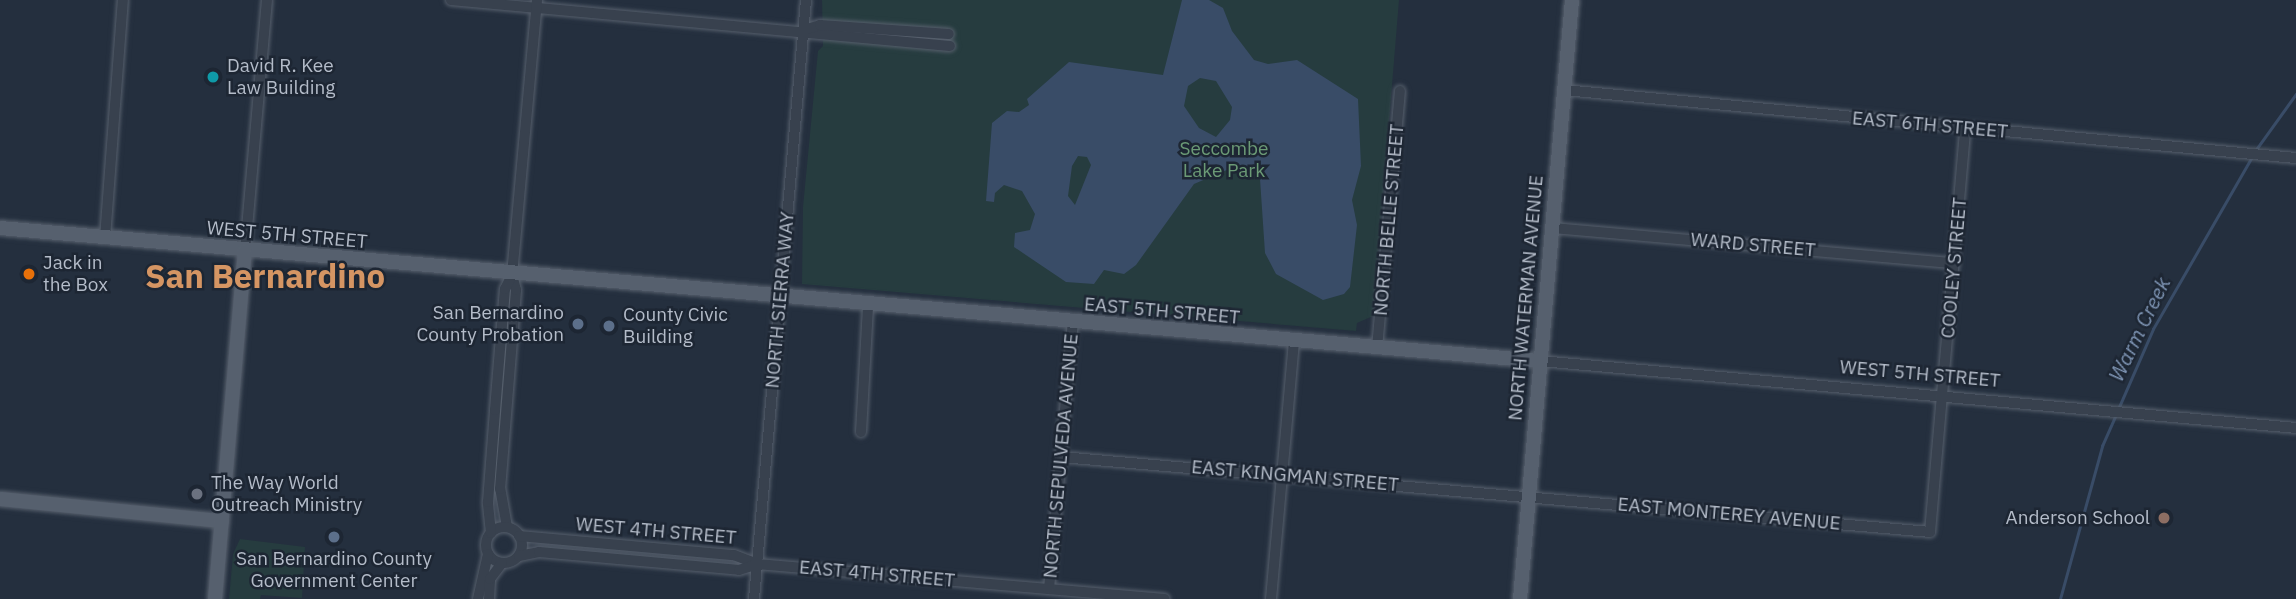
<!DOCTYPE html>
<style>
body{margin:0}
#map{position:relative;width:2296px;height:599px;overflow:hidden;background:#242f3e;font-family:"IBM Plex Sans",sans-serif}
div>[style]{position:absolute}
.green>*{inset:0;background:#263c3f}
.water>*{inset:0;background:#394c67}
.stream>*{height:2.5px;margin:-1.25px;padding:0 1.25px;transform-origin:1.25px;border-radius:1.25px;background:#394c67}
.roads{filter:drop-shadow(0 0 2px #565f6c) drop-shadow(0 0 2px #565f6c)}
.minor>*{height:10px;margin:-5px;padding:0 5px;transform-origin:5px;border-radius:5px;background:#38414e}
.minor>.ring{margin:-5px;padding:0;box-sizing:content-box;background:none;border:10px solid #38414e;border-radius:50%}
.major>*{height:14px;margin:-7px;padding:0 7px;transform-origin:7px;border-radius:7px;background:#56606e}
.dots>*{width:19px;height:19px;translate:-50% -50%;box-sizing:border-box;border:4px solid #1d2633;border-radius:50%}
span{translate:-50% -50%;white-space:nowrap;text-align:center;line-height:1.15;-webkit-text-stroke:5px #1d2633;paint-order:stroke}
.poi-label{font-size:19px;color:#b4bcc9}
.left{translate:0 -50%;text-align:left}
.right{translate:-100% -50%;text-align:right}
.street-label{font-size:19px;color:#b4bcc9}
.park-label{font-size:19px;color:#6b9a76}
.water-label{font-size:21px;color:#7c92b1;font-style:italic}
.town-label{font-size:33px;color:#d59563;font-weight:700}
</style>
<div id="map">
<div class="green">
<i style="clip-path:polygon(822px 0,1399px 0,1373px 316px,1357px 323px,1356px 331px,802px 284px,803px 207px,818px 51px,823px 46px)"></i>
<i style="clip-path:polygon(240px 539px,305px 547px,302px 598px,261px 595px,260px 599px,229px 599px,233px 554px)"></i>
</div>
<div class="water">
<i style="clip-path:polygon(evenodd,1182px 0,1209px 0,1223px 8px,1232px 31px,1254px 60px,1268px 64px,1297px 60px,1358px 99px,1361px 166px,1352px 200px,1357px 225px,1350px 287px,1344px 294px,1323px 300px,1276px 274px,1265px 253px,1260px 179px,1254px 169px,1236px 166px,1194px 184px,1136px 265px,1124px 274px,1104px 270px,1094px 284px,1066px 282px,1014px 247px,1015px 233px,1030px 230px,1035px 214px,1022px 191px,1004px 185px,995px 193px,994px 202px,986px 201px,992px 123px,1007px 111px,1019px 112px,1029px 105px,1027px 99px,1069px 62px,1163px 75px,1182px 0,1200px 78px,1216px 81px,1232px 107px,1230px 120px,1216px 137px,1199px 128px,1184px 106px,1188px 86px,1200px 78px,1182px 0,1078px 156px,1087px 157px,1091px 165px,1075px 205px,1068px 196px,1072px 166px,1078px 156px)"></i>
</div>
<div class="stream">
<i style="left:2255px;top:151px;width:70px;rotate:-54.3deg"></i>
<i style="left:2119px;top:407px;width:85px;rotate:-66.4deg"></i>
<i style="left:2153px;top:329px;width:198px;rotate:-60.1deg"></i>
<i style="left:2060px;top:599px;width:159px;rotate:-74.6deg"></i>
<i style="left:2102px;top:446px;width:32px;rotate:-66deg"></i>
</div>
<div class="roads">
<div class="minor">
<i style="left:451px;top:0;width:501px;rotate:5.27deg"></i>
<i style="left:804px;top:30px;width:17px;rotate:-17deg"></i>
<i style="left:820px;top:25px;width:129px;rotate:4deg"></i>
<i style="left:1564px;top:90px;width:735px;rotate:5.31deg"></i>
<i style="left:1552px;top:228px;width:404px;rotate:5deg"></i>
<i style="left:105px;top:238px;width:239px;rotate:-85.7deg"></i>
<i style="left:245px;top:251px;width:252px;rotate:-85deg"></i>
<i style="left:1377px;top:348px;width:258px;rotate:-84.9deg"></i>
<i style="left:1540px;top:361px;width:759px;rotate:5.06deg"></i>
<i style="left:861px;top:432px;width:127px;rotate:-86.8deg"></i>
<i style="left:1061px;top:457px;width:872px;rotate:4.93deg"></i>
<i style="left:1930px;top:532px;width:405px;rotate:-85deg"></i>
<i style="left:507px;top:527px;width:39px;rotate:-100deg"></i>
<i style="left:500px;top:489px;width:200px;rotate:-85.4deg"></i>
<i style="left:516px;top:290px;width:16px;rotate:-105deg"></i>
<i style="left:512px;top:275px;width:276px;rotate:-84.8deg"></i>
<i class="ring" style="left:486px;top:527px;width:26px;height:26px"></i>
<i style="left:491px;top:533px;width:31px;rotate:-96deg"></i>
<i style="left:488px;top:502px;width:92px;rotate:-85.6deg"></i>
<i style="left:495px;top:410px;width:121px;rotate:-85.3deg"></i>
<i style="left:505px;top:289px;width:16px;rotate:-63deg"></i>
<i style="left:519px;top:536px;width:216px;rotate:5.1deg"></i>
<i style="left:734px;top:555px;width:25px;rotate:21deg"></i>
<i style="left:757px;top:564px;width:409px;rotate:4.9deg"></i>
<i style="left:519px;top:556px;width:20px;rotate:-11deg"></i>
<i style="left:539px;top:552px;width:201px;rotate:5.1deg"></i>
<i style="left:739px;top:570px;width:19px;rotate:-18deg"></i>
<i style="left:1049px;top:589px;width:268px;rotate:-84.9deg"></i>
<i style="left:478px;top:599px;width:46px;rotate:-77.5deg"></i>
<i style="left:489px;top:599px;width:20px;rotate:-87deg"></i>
<i style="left:490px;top:579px;width:20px;rotate:-53deg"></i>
<i style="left:754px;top:599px;width:601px;rotate:-85.04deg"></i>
<i style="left:1271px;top:599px;width:258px;rotate:-84.9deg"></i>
</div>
<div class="major">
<i style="left:0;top:228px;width:1546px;rotate:4.94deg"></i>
<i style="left:0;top:499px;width:223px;rotate:5.7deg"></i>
<i style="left:215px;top:599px;width:349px;rotate:-85.1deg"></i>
<i style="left:1520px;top:599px;width:601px;rotate:-85.04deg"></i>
</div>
</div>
<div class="dots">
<i style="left:213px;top:77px;background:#0f9aa8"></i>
<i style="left:29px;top:274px;background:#e8710a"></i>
<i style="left:578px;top:324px;background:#5c6f8a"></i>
<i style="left:609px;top:326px;background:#5c6f8a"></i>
<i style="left:197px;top:494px;background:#6b7280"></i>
<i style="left:2164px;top:518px;background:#8d6e63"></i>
<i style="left:334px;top:537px;background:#5c6f8a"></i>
</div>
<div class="poi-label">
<span class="left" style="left:227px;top:77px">David R. Kee<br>Law Building</span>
<span class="left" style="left:43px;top:274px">Jack in<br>the Box</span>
<span class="right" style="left:564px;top:324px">San Bernardino<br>County Probation</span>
<span class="left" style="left:623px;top:326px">County Civic<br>Building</span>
<span class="left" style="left:211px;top:494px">The Way World<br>Outreach Ministry</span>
<span class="right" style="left:2150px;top:518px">Anderson School</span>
<span style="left:334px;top:570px">San Bernardino County<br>Government Center</span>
</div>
<div class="street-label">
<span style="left:1930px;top:125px;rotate:5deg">EAST 6TH STREET</span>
<span style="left:1389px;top:220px;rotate:-85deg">NORTH BELLE STREET</span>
<span style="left:287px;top:235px;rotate:5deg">WEST 5TH STREET</span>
<span style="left:1753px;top:245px;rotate:5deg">WARD STREET</span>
<span style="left:1954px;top:268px;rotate:-85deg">COOLEY STREET</span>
<span style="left:1526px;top:298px;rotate:-85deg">NORTH WATERMAN AVENUE</span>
<span style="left:780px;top:300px;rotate:-85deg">NORTH SIERRA WAY</span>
<span style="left:1162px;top:311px;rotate:5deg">EAST 5TH STREET</span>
<span style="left:1920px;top:374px;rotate:5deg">WEST 5TH STREET</span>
<span style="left:1061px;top:456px;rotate:-85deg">NORTH SEPULVEDA AVENUE</span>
<span style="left:1295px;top:476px;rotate:5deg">EAST KINGMAN STREET</span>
<span style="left:1729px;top:514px;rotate:5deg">EAST MONTEREY AVENUE</span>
<span style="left:656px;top:531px;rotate:5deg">WEST 4TH STREET</span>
<span style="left:877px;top:574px;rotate:5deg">EAST 4TH STREET</span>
</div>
<div class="park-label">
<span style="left:1224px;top:160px">Seccombe<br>Lake Park</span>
</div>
<div class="water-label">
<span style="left:2139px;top:329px;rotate:-64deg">Warm Creek</span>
</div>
<div class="town-label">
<span style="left:265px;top:276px">San Bernardino</span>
</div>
</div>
